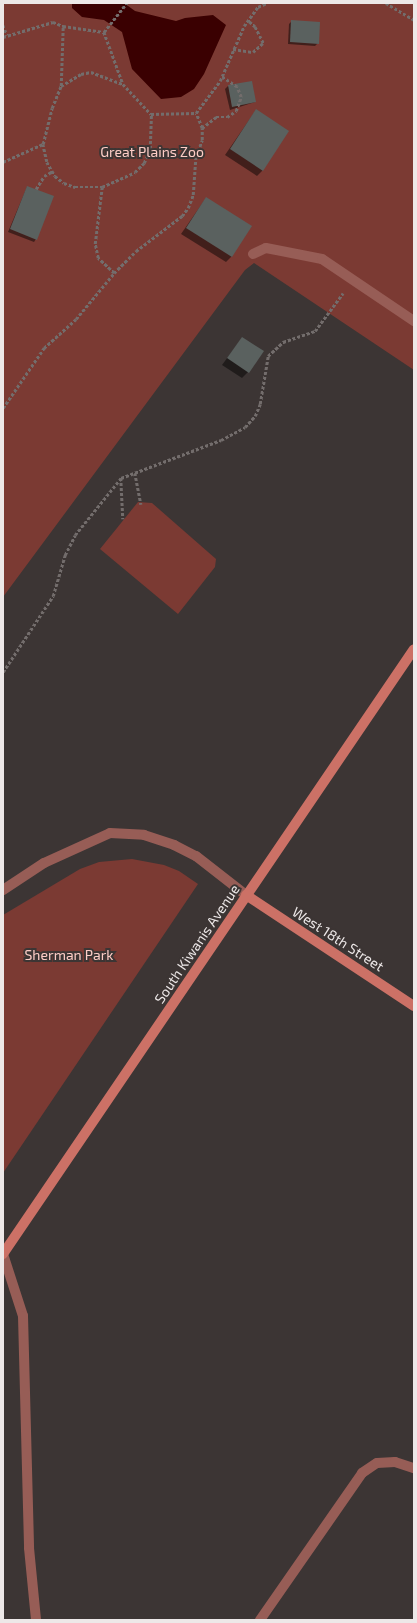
<!DOCTYPE html>
<style>
body{margin:0}
#map{position:relative;width:417px;height:1623px;overflow:hidden;background:#3c3534;font-family:"Exo 2",sans-serif}
div>[style]{position:absolute}
.green>*{inset:0;background:#7b3a33}
.water>*{inset:0;background:#3a0001}
.shadow>*{inset:0;background:#0007}
.building>*{inset:0;background:#5a615f}
.path>*{height:2.5px;margin-top:-1.25px;transform-origin:0;background:repeating-linear-gradient(90deg,#736d6c 0 3px,transparent 0 5px)}
.lane>*{height:10px;margin:-5px;padding:0 5px;transform-origin:5px;border-radius:5px;background:#975d56}
.street>*{height:10px;margin:-5px;padding:0 5px;transform-origin:5px;border-radius:5px;background:#975d56}
.secondary>*{height:10px;margin:-5px;padding:0 5px;transform-origin:5px;border-radius:5px;background:#cc7166}
span{translate:-50% -50%;white-space:nowrap;text-align:center;line-height:1.15;-webkit-text-stroke:4px #3c3534;paint-order:stroke}
.park-label{font-size:14px;color:#fecdc6}
.street-label{font-size:14px;color:#ede8e8}
.frame{position:absolute;inset:0;border:4px solid #ede8e8;pointer-events:none}
</style>
<div id="map">
<div class="green">
<i style="clip-path:polygon(3px 3px,414px 3px,414px 370px,254px 263px,245px 270px,3px 597px)"></i>
<i style="clip-path:polygon(138px 502px,152px 503px,216px 559px,215px 567px,178px 614px,100px 549px)"></i>
<i style="clip-path:polygon(132px 859px,164px 865px,179px 871px,198px 884px,3px 1173px,3px 915px,80px 869px,99px 862px)"></i>
</div>
<div class="water">
<i style="clip-path:polygon(72px 3px,124px 3px,135px 11px,176px 21px,185px 18px,213px 15px,226px 25px,204px 74px,194px 89px,181px 97px,161px 99px,132px 69px,122px 32px,104px 20px,82px 17px,72px 8px)"></i>
</div>
<div class="shadow">
<i style="clip-path:polygon(292px 21px,318px 43px,315px 46px,288px 44px,289px 24px)"></i>
<i style="clip-path:polygon(228px 86px,255px 102px,230px 110px,225px 89px)"></i>
<i style="clip-path:polygon(256px 110px,263px 170px,257px 176px,225px 155px)"></i>
<i style="clip-path:polygon(27px 187px,36px 239px,34px 242px,8px 232px)"></i>
<i style="clip-path:polygon(206px 198px,232px 256px,226px 262px,181px 234px)"></i>
<i style="clip-path:polygon(242px 338px,248px 372px,242px 378px,222px 365px)"></i>
</div>
<div class="building">
<i style="clip-path:polygon(291px 20px,320px 22px,319px 44px,290px 42px)"></i>
<i style="clip-path:polygon(252px 81px,256px 102px,232px 107px,228px 85px)"></i>
<i style="clip-path:polygon(256px 109px,289px 131px,263px 171px,230px 149px)"></i>
<i style="clip-path:polygon(27px 186px,54px 196px,37px 240px,10px 229px)"></i>
<i style="clip-path:polygon(206px 197px,252px 226px,232px 257px,186px 228px)"></i>
<i style="clip-path:polygon(242px 337px,264px 351px,249px 373px,227px 358px)"></i>
</div>
<div class="path">
<i style="left:386px;top:3px;width:33px;rotate:31deg"></i>
<i style="left:3px;top:25px;width:11px;rotate:68deg"></i>
<i style="left:104px;top:32px;width:55px;rotate:69.9deg"></i>
<i style="left:123px;top:84px;width:41px;rotate:47deg"></i>
<i style="left:151px;top:114px;width:45px;rotate:-1.3deg"></i>
<i style="left:196px;top:113px;width:40px;rotate:-53deg"></i>
<i style="left:220px;top:81px;width:60px;rotate:-66.4deg"></i>
<i style="left:244px;top:26px;width:24px;rotate:-54deg"></i>
<i style="left:258px;top:7px;width:10px;rotate:-24deg"></i>
<i style="left:104px;top:32px;width:37px;rotate:-52deg"></i>
<i style="left:3px;top:37px;width:52px;rotate:-16.7deg"></i>
<i style="left:53px;top:22px;width:11px;rotate:22deg"></i>
<i style="left:63px;top:26px;width:41px;rotate:8.3deg"></i>
<i style="left:233px;top:49px;width:20px;rotate:9deg"></i>
<i style="left:253px;top:52px;width:13px;rotate:-42deg"></i>
<i style="left:263px;top:43px;width:18px;rotate:-117deg"></i>
<i style="left:255px;top:27px;width:9px;rotate:-139deg"></i>
<i style="left:61px;top:86px;width:23px;rotate:-31deg"></i>
<i style="left:81px;top:74px;width:10px;rotate:-11deg"></i>
<i style="left:91px;top:72px;width:34px;rotate:21deg"></i>
<i style="left:202px;top:128px;width:18px;rotate:-38deg"></i>
<i style="left:216px;top:117px;width:11px"></i>
<i style="left:227px;top:117px;width:11px;rotate:-34deg"></i>
<i style="left:236px;top:111px;width:15px;rotate:-70deg"></i>
<i style="left:241px;top:97px;width:11px;rotate:-112deg"></i>
<i style="left:237px;top:87px;width:18px;rotate:-146deg"></i>
<i style="left:43px;top:144px;width:18px;rotate:77deg"></i>
<i style="left:47px;top:162px;width:16px;rotate:60deg"></i>
<i style="left:55px;top:176px;width:11px;rotate:38deg"></i>
<i style="left:64px;top:183px;width:12px;rotate:20deg"></i>
<i style="left:75px;top:187px;width:27px"></i>
<i style="left:102px;top:187px;width:36px;rotate:-24deg"></i>
<i style="left:135px;top:172px;width:13px;rotate:-45deg"></i>
<i style="left:144px;top:163px;width:15px;rotate:-67deg"></i>
<i style="left:150px;top:149px;width:35px;rotate:-88deg"></i>
<i style="left:3px;top:162px;width:44px;rotate:-24.2deg"></i>
<i style="left:43px;top:144px;width:37px;rotate:-76deg"></i>
<i style="left:52px;top:108px;width:24px;rotate:-68deg"></i>
<i style="left:61px;top:86px;width:60px;rotate:-88.1deg"></i>
<i style="left:36px;top:189px;width:15px;rotate:-58deg"></i>
<i style="left:44px;top:176px;width:10px;rotate:-29deg"></i>
<i style="left:114px;top:273px;width:31px;rotate:-45deg"></i>
<i style="left:136px;top:251px;width:58px;rotate:-37.3deg"></i>
<i style="left:182px;top:216px;width:10px;rotate:-53deg"></i>
<i style="left:188px;top:208px;width:14px;rotate:-69deg"></i>
<i style="left:193px;top:195px;width:39px;rotate:-86deg"></i>
<i style="left:196px;top:156px;width:17px;rotate:-69deg"></i>
<i style="left:202px;top:140px;width:12px;rotate:-90deg"></i>
<i style="left:202px;top:128px;width:16px;rotate:-112deg"></i>
<i style="left:3px;top:408px;width:73px;rotate:-55.7deg"></i>
<i style="left:44px;top:348px;width:43px;rotate:-42.2deg"></i>
<i style="left:76px;top:319px;width:60px;rotate:-50.4deg"></i>
<i style="left:114px;top:273px;width:22px;rotate:-137deg"></i>
<i style="left:98px;top:258px;width:14px;rotate:-102deg"></i>
<i style="left:95px;top:244px;width:57px;rotate:-83deg"></i>
<i style="left:135px;top:473px;width:32px;rotate:79deg"></i>
<i style="left:121px;top:478px;width:41px;rotate:87.2deg"></i>
<i style="left:3px;top:672px;width:91px;rotate:-56.7deg"></i>
<i style="left:53px;top:596px;width:43px;rotate:-73.7deg"></i>
<i style="left:65px;top:555px;width:22px;rotate:-63deg"></i>
<i style="left:75px;top:535px;width:73px;rotate:-51.1deg"></i>
<i style="left:121px;top:478px;width:107px;rotate:-20.8deg"></i>
<i style="left:221px;top:440px;width:27px;rotate:-28deg"></i>
<i style="left:245px;top:427px;width:15px;rotate:-48deg"></i>
<i style="left:255px;top:416px;width:13px;rotate:-67deg"></i>
<i style="left:260px;top:404px;width:49px;rotate:-80.5deg"></i>
<i style="left:268px;top:356px;width:21px;rotate:-43deg"></i>
<i style="left:283px;top:342px;width:34px;rotate:-19deg"></i>
<i style="left:315px;top:331px;width:47px;rotate:-53.6deg"></i>
</div>
<div class="lane">
<i style="left:253px;top:254px;width:14px;rotate:-25deg"></i>
<i style="left:266px;top:248px;width:57px;rotate:11.1deg"></i>
<i style="left:322px;top:259px;width:111px;rotate:34deg"></i>
<i style="left:260px;top:1620px;width:179px;rotate:-55.2deg"></i>
<i style="left:362px;top:1473px;width:18px;rotate:-34deg"></i>
<i style="left:377px;top:1463px;width:18px;rotate:-3deg"></i>
<i style="left:395px;top:1462px;width:20px;rotate:18deg"></i>
</div>
<div class="street">
<i style="left:3px;top:890px;width:49px;rotate:-33.4deg"></i>
<i style="left:44px;top:863px;width:72px;rotate:-24.4deg"></i>
<i style="left:110px;top:833px;width:34px;rotate:3deg"></i>
<i style="left:144px;top:835px;width:32px;rotate:18deg"></i>
<i style="left:174px;top:845px;width:25px;rotate:27deg"></i>
<i style="left:196px;top:856px;width:63px;rotate:38deg"></i>
<i style="left:3px;top:1254px;width:65px;rotate:72.1deg"></i>
<i style="left:23px;top:1316px;width:232px;rotate:88.5deg"></i>
<i style="left:29px;top:1548px;width:72px;rotate:84.4deg"></i>
</div>
<div class="secondary">
<i style="left:246px;top:895px;width:201px;rotate:33.5deg"></i>
<i style="left:3px;top:1254px;width:731px;rotate:-55.81deg"></i>
</div>
<div class="park-label">
<span style="left:152px;top:152px">Great Plains Zoo</span>
<span style="left:69px;top:955px">Sherman Park</span>
</div>
<div class="street-label">
<span style="left:338px;top:939px;rotate:33deg">West 18th Street</span>
<span style="left:197px;top:944px;rotate:-56deg">South Kiwanis Avenue</span>
</div>
<div class="frame"></div>
</div>
